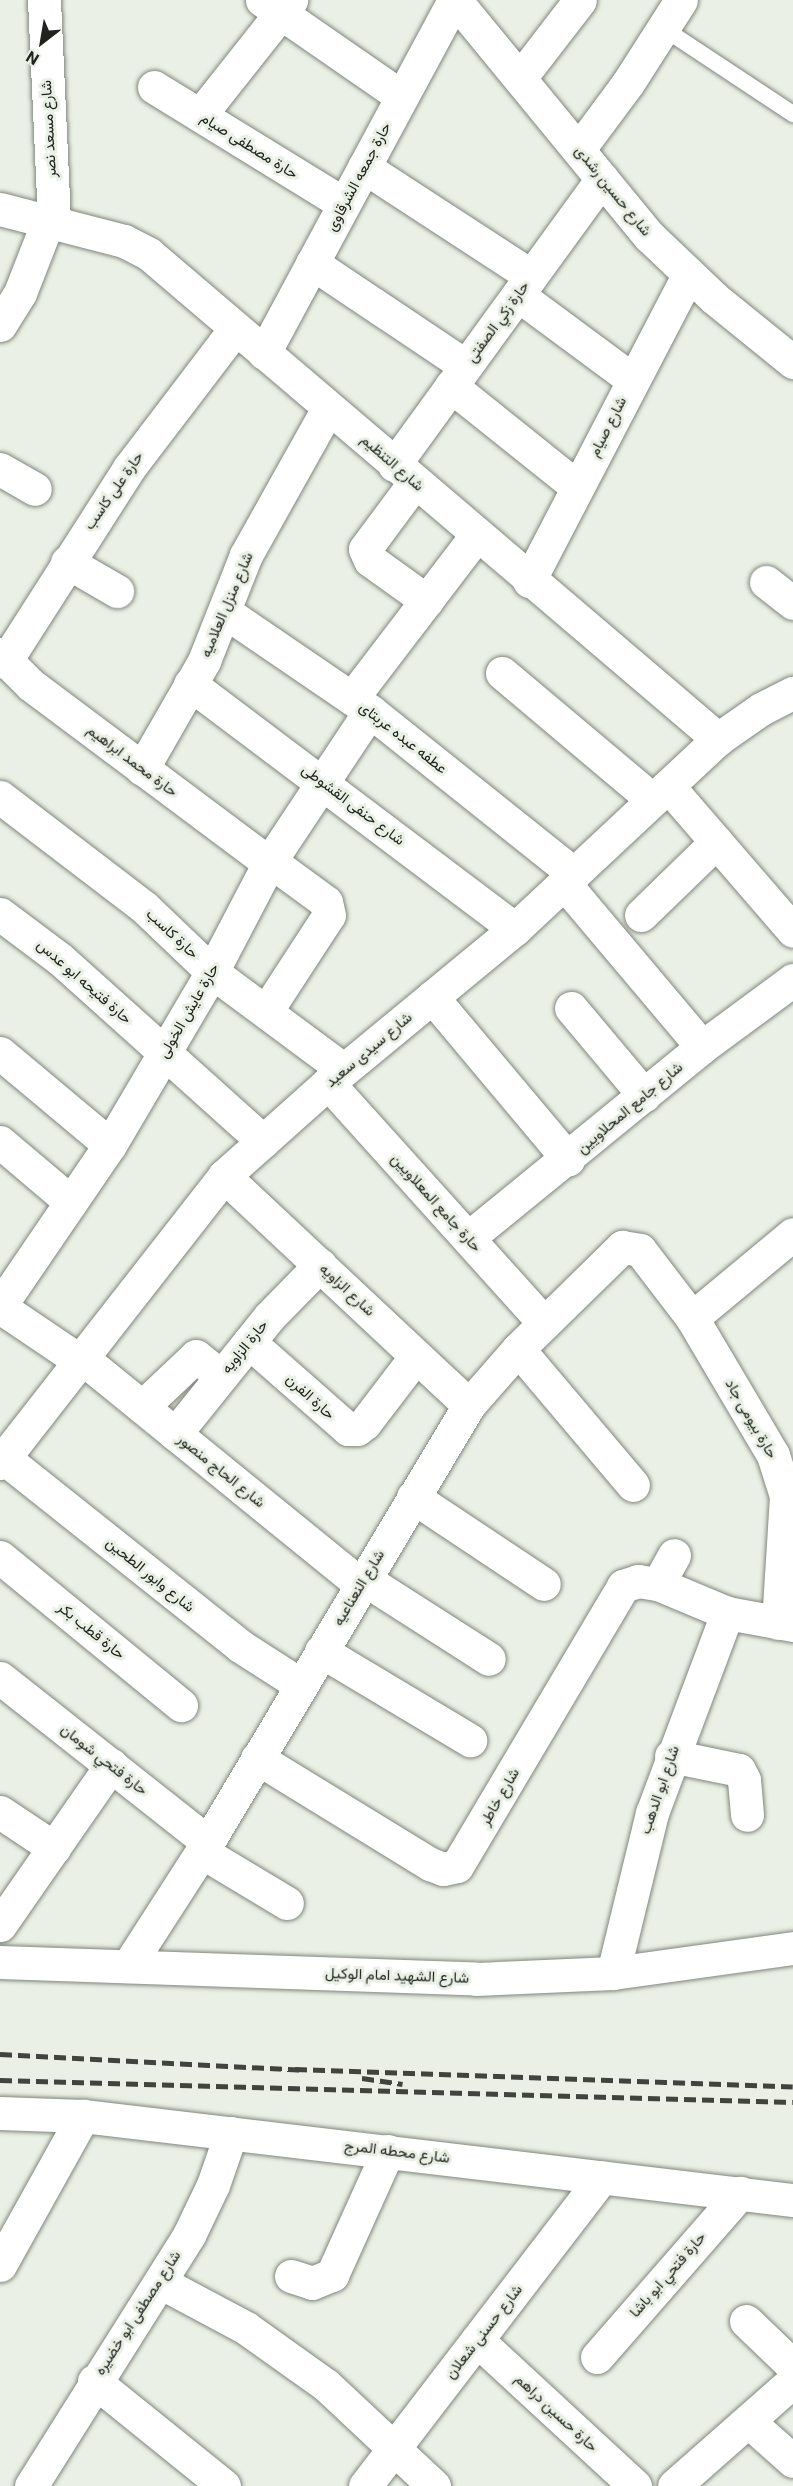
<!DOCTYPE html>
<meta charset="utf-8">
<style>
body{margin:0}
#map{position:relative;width:793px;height:2486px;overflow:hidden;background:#eaf0e5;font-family:Roboto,Vazirmatn,sans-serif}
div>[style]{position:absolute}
.roads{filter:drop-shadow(0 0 2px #81867d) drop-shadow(0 0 2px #81867d)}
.lane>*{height:16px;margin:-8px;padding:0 8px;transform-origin:8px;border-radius:8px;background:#fff}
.street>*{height:33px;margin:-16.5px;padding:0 16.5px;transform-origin:16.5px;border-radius:16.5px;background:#fff}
.rail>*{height:4.5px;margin-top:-2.25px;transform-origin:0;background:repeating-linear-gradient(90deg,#41433e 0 12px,transparent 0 18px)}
span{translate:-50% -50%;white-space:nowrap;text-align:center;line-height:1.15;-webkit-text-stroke:6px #eaf0e5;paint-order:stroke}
.street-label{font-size:15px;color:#21231f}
.north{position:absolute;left:12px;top:12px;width:60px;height:60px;-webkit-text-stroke:4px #eaf0e5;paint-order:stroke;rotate:211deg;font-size:16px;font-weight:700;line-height:24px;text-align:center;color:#21231f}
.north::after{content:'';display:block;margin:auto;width:21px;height:27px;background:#21231f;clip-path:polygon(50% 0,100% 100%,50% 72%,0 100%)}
</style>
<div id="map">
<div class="roads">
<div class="lane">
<i style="left:663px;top:28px;width:156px;rotate:33.5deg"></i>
</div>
<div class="street">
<i style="left:44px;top:0;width:223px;rotate:87.4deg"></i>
<i style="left:262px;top:0;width:170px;rotate:34.7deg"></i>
<i style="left:455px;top:0;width:306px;rotate:50.6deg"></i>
<i style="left:649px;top:236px;width:90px;rotate:43.6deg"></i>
<i style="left:714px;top:298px;width:102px;rotate:39deg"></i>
<i style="left:520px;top:78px;width:98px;rotate:-52.4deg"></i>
<i style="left:154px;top:87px;width:223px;rotate:31.6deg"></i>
<i style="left:200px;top:115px;width:147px;rotate:-51.6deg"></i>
<i style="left:579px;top:149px;width:82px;rotate:-53.4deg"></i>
<i style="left:628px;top:83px;width:98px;rotate:-57.4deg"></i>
<i style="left:364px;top:167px;width:199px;rotate:33.1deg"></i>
<i style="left:0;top:209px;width:128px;rotate:14.5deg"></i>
<i style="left:124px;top:241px;width:28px;rotate:27deg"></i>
<i style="left:149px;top:254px;width:748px;rotate:40.44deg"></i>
<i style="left:312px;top:263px;width:185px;rotate:33.8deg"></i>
<i style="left:518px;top:295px;width:143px;rotate:36.5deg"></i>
<i style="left:0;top:325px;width:38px;rotate:-58deg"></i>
<i style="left:20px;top:293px;width:77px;rotate:-68.7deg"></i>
<i style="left:264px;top:353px;width:401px;rotate:-61.7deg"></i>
<i style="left:451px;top:386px;width:161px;rotate:38.7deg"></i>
<i style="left:394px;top:465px;width:354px;rotate:-54deg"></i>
<i style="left:0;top:469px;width:40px;rotate:29.7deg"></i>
<i style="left:414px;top:483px;width:82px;rotate:126.6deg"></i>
<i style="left:365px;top:549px;width:12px;rotate:66deg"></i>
<i style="left:370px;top:560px;width:70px;rotate:35.7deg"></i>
<i style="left:67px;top:562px;width:58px;rotate:30.1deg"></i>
<i style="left:529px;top:581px;width:346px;rotate:-62.5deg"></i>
<i style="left:766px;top:582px;width:34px;rotate:38deg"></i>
<i style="left:225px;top:612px;width:176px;rotate:34.3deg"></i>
<i style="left:370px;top:711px;width:261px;rotate:38.6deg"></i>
<i style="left:0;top:654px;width:44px;rotate:45deg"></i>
<i style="left:31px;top:685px;width:297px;rotate:36.8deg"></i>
<i style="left:5px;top:662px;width:230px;rotate:-57.4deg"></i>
<i style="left:129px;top:468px;width:175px;rotate:-52.7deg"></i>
<i style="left:502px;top:673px;width:197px;rotate:40.1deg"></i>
<i style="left:190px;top:684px;width:407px;rotate:37deg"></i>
<i style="left:352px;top:698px;width:204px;rotate:-52.6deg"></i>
<i style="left:142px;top:769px;width:125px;rotate:-60.1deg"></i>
<i style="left:204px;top:661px;width:114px;rotate:-68.4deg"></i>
<i style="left:246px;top:555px;width:168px;rotate:-60.8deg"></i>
<i style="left:668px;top:786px;width:191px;rotate:49.2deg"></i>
<i style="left:0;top:797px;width:181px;rotate:37.4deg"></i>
<i style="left:144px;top:907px;width:94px;rotate:43.7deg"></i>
<i style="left:212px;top:972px;width:164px;rotate:36.6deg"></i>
<i style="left:564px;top:883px;width:214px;rotate:49.9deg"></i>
<i style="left:0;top:914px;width:75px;rotate:36.9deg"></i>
<i style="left:60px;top:959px;width:273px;rotate:41.9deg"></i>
<i style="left:641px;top:915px;width:105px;rotate:-44.2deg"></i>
<i style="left:432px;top:997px;width:212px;rotate:50deg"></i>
<i style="left:571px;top:1008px;width:114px;rotate:50deg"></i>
<i style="left:267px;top:1010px;width:113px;rotate:-56.9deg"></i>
<i style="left:329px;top:915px;width:13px;rotate:-103deg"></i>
<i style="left:326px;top:902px;width:69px;rotate:-143.8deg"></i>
<i style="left:0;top:1053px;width:143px;rotate:39.9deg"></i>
<i style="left:328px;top:1083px;width:323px;rotate:48deg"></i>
<i style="left:0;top:1142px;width:93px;rotate:40.2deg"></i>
<i style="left:224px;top:1176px;width:335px;rotate:43.1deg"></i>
<i style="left:468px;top:1238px;width:302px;rotate:-39.2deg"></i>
<i style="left:702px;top:1047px;width:113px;rotate:-36.4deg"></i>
<i style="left:0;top:1306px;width:195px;rotate:-55.7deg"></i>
<i style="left:110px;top:1145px;width:201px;rotate:-59.5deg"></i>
<i style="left:212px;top:972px;width:123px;rotate:-62.4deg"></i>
<i style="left:269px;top:863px;width:182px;rotate:-56.4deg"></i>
<i style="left:0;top:1307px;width:97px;rotate:34deg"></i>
<i style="left:692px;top:1318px;width:131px;rotate:-39.7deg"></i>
<i style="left:249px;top:1342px;width:132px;rotate:41.3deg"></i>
<i style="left:348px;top:1429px;width:9px"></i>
<i style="left:357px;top:1429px;width:10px;rotate:-37deg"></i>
<i style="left:365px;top:1423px;width:84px;rotate:-52.7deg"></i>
<i style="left:518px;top:1349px;width:178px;rotate:49.8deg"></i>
<i style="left:82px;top:1358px;width:360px;rotate:39.1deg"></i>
<i style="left:142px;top:1407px;width:74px;rotate:-43.4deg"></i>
<i style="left:196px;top:1356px;width:32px;rotate:39deg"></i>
<i style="left:175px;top:1434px;width:150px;rotate:-51.2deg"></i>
<i style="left:269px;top:1317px;width:73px;rotate:-45.6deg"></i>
<i style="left:4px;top:1458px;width:302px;rotate:38.5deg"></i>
<i style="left:240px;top:1646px;width:72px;rotate:32.6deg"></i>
<i style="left:0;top:1463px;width:364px;rotate:-52deg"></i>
<i style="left:224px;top:1176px;width:140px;rotate:-41.8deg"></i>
<i style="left:328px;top:1083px;width:242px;rotate:-39.5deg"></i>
<i style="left:515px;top:929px;width:278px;rotate:-43.1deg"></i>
<i style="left:718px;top:739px;width:52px;rotate:-34.9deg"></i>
<i style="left:761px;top:709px;width:36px;rotate:-27deg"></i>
<i style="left:413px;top:1497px;width:157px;rotate:33.6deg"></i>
<i style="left:0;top:1557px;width:234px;rotate:39.3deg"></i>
<i style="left:364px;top:1579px;width:148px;rotate:32.6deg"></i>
<i style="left:658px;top:1584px;width:75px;rotate:22.8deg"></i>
<i style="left:727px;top:1613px;width:67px;rotate:10.3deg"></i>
<i style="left:321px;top:1651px;width:174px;rotate:30.9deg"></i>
<i style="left:0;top:1678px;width:265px;rotate:38.3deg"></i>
<i style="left:671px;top:1756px;width:69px;rotate:11.6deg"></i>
<i style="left:739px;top:1770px;width:11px;rotate:63deg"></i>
<i style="left:744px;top:1780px;width:35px;rotate:85deg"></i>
<i style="left:257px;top:1758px;width:203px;rotate:31.5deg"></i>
<i style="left:430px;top:1864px;width:14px;rotate:21deg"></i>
<i style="left:443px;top:1869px;width:14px;rotate:-12deg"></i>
<i style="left:457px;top:1866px;width:326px;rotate:-59.3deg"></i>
<i style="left:623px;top:1586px;width:16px;rotate:-18deg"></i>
<i style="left:638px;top:1581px;width:20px;rotate:9deg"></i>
<i style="left:658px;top:1584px;width:33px;rotate:-61deg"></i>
<i style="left:0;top:1812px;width:65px;rotate:33.7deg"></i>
<i style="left:202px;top:1852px;width:99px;rotate:31deg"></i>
<i style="left:0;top:1925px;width:195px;rotate:-55.2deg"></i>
<i style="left:0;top:1962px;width:476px;rotate:2deg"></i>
<i style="left:476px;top:1979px;width:137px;rotate:-2.5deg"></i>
<i style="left:613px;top:1973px;width:182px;rotate:-7.9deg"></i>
<i style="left:128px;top:1966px;width:148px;rotate:-57.2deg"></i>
<i style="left:208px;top:1842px;width:509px;rotate:-59.15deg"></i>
<i style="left:469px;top:1405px;width:74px;rotate:-48.8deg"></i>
<i style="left:518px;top:1349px;width:146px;rotate:-44.4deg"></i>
<i style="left:622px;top:1247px;width:18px;rotate:9deg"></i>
<i style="left:640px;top:1250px;width:86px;rotate:52.6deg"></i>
<i style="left:692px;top:1318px;width:159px;rotate:59.4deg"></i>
<i style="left:773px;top:1455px;width:43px;rotate:72.4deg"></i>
<i style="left:786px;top:1496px;width:127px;rotate:93.6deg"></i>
<i style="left:613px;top:1973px;width:165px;rotate:-76.3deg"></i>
<i style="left:652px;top:1813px;width:214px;rotate:-69.4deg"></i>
<i style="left:0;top:2113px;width:83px;rotate:2.1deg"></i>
<i style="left:83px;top:2116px;width:715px;rotate:6.75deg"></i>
<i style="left:0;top:2265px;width:171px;rotate:-60.9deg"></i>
<i style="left:291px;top:2276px;width:22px;rotate:18deg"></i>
<i style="left:312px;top:2283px;width:22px;rotate:-22deg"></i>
<i style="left:332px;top:2275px;width:136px;rotate:-65.7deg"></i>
<i style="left:160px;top:2282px;width:98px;rotate:28.1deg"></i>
<i style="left:246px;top:2328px;width:98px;rotate:35.5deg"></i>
<i style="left:326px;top:2385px;width:148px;rotate:43.1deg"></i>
<i style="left:746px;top:2321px;width:65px;rotate:43.8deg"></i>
<i style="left:477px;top:2340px;width:215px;rotate:42.7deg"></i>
<i style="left:597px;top:2357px;width:218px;rotate:-48.9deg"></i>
<i style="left:94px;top:2381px;width:167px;rotate:38.9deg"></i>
<i style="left:748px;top:2421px;width:60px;rotate:41.6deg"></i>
<i style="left:31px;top:2486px;width:297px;rotate:-57.8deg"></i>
<i style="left:189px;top:2235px;width:55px;rotate:-64.4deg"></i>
<i style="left:213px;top:2185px;width:55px;rotate:-70.9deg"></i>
<i style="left:365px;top:2486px;width:389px;rotate:-52.5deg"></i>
<i style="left:674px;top:2486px;width:159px;rotate:-41.4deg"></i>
</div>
</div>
<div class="rail">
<i style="left:0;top:2054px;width:303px;rotate:3deg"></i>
<i style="left:295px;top:2069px;width:498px;rotate:2deg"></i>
<i style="left:362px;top:2078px;width:41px;rotate:8.3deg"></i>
<i style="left:0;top:2080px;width:793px;rotate:1.59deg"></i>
</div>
<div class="street-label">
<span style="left:49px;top:129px;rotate:-93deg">شارع مسعد نصر</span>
<span style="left:249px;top:146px;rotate:32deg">حارة مصطفى صيام</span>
<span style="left:359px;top:177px;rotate:-62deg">حارة جمعه الشرقاوى</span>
<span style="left:613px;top:191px;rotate:51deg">شارع حسين رشدى</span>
<span style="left:498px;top:322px;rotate:-54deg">حارة زكي الصفتى</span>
<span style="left:608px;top:427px;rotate:-63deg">شارع صيام</span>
<span style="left:392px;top:463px;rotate:41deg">شارع التنظيم</span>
<span style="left:114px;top:491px;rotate:-55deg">حارة على كاسب</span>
<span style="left:227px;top:605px;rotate:-67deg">شارع منزل العلاميه</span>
<span style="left:403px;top:738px;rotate:38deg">عطفه عبده عربتاى</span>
<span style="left:132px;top:761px;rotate:37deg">حارة محمد ابراهيم</span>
<span style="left:353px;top:805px;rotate:37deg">شارع حنفى القشوطى</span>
<span style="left:172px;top:934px;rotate:43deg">حارة كاسب</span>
<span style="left:84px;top:982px;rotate:41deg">حارة فتيحه ابو عدس</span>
<span style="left:189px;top:1011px;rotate:-60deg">حارة عايش الخولى</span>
<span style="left:369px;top:1050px;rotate:-40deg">شارع سيدى سعيد</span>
<span style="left:630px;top:1108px;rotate:-40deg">شارع جامع المحلاويين</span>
<span style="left:436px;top:1203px;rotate:48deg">حارة جامع المعلاويين</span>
<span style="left:347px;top:1290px;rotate:43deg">شارع الزاويه</span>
<span style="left:245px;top:1347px;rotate:-51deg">حارة الزاويه</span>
<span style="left:310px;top:1397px;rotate:42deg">حارة الفرن</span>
<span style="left:751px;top:1419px;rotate:60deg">حارة بيومى جاد</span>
<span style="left:221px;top:1471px;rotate:39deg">شارع الحاج منصور</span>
<span style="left:150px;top:1575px;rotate:39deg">شارع وابور الطحين</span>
<span style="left:359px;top:1588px;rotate:-59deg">شارع النعناعيه</span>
<span style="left:91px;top:1631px;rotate:39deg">حارة قطب بكر</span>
<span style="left:104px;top:1760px;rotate:38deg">حارة فتحي شومان</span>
<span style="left:660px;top:1790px;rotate:-71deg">شارع ابو الدهب</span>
<span style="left:500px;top:1797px;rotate:-60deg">شارع خاطر</span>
<span style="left:397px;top:1976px;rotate:2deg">شارع الشهيد امام الوكيل</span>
<span style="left:397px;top:2152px;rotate:7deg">شارع محطه المرج</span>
<span style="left:668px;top:2275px;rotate:-49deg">حارة فتحي ابو باشا</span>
<span style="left:138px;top:2313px;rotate:-57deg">شارع مصطفى ابو خضيره</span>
<span style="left:484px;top:2332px;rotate:-52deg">شارع حسنى شعلان</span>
<span style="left:556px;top:2413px;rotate:43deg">حارة حسين دراهم</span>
</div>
<div class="north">N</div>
</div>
